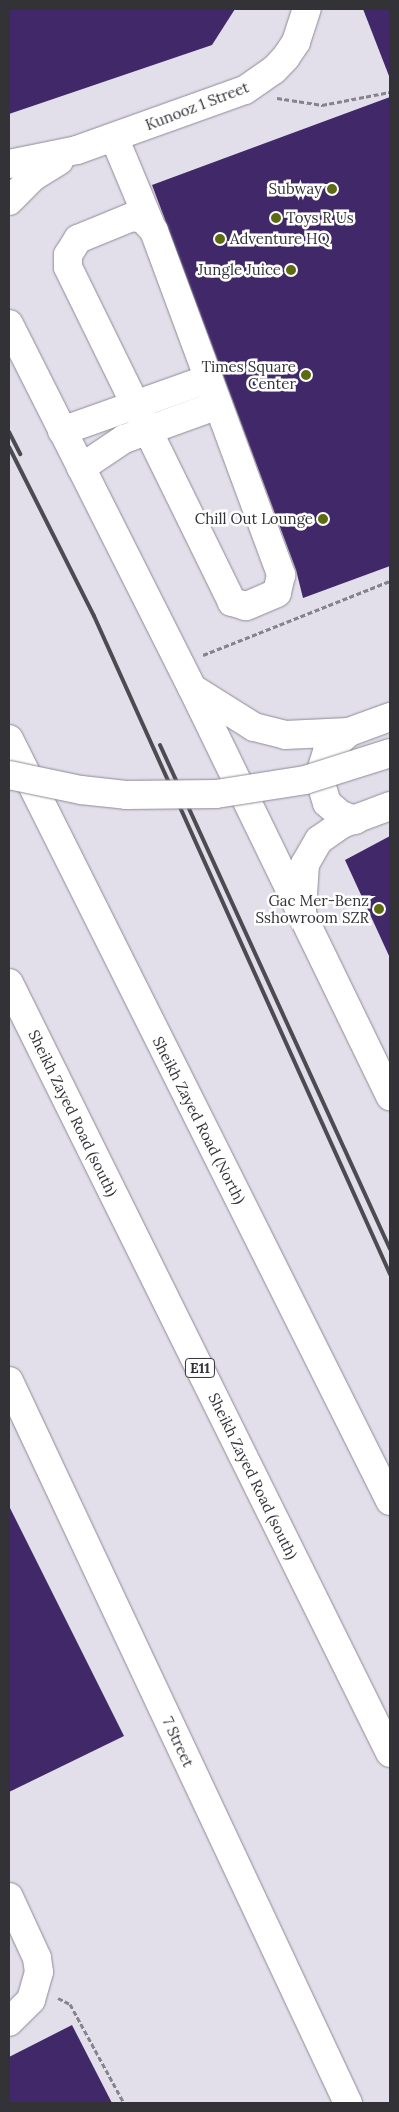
<!DOCTYPE html>
<style>
body{margin:0}
#map{position:relative;width:399px;height:2112px;overflow:hidden;background:#e2dfeb;font-family:Lora,serif}
div>[style]{position:absolute}
.building>*{inset:0;background:#412869}
.path>*{height:3px;margin-top:-1.5px;transform-origin:0;background:repeating-linear-gradient(90deg,#85838c 0 5px,transparent 0 7.5px)}
.roads{filter:drop-shadow(0 0 1px #8e8a96) drop-shadow(0 0 1px #8e8a96)}
.minor>*{height:28px;margin:-14px;padding:0 14px;transform-origin:14px;border-radius:14px;background:#fff}
.highway>*{height:28px;margin:-14px;padding:0 14px;transform-origin:14px;border-radius:14px;background:#fff}
.rail>*{height:4px;margin:-2px;padding:0 2px;transform-origin:2px;border-radius:2px;background:#4c4b51}
.bridges{filter:drop-shadow(0 0 1px #8e8a96) drop-shadow(0 0 1px #8e8a96)}
.highway-bridge>*{height:28px;margin:-14px;padding:0 14px;transform-origin:14px;border-radius:14px;background:#fff}
.dots>*{width:14px;height:14px;translate:-50% -50%;box-sizing:border-box;border:2px solid #fff;border-radius:50%}
span{translate:-50% -50%;white-space:nowrap;text-align:center;line-height:1.15;-webkit-text-stroke:5px #fff;paint-order:stroke}
.shield-label span{padding:1px 4px;background:#fff;border:1px solid;border-radius:4px;-webkit-text-stroke-width:0}
.shield-label{font-size:14px;color:#333237;font-weight:700}
.street-label{font-size:15px;color:#333237}
.poi-label{font-size:15px;color:#333237}
.right{translate:-100% -50%;text-align:right}
.left{translate:0 -50%;text-align:left}
.frame{position:absolute;inset:0;border:10px solid #333237;pointer-events:none}
</style>
<div id="map">
<div class="building">
<i style="clip-path:polygon(9px 9px,235px 9px,212px 45px,9px 114px)"></i>
<i style="clip-path:polygon(363px 9px,390px 9px,390px 76px,389px 76px)"></i>
<i style="clip-path:polygon(390px 97px,390px 566px,303px 598px,296px 570px,152px 185px)"></i>
<i style="clip-path:polygon(390px 836px,390px 958px,345px 860px)"></i>
<i style="clip-path:polygon(9px 1506px,124px 1736px,9px 1792px)"></i>
<i style="clip-path:polygon(72px 2025px,112px 2103px,9px 2103px,9px 2057px)"></i>
</div>
<div class="path">
<i style="left:277px;top:98px;width:46px;rotate:8.8deg"></i>
<i style="left:322px;top:105px;width:69px;rotate:-10.8deg"></i>
<i style="left:203px;top:655px;width:201px;rotate:-21.6deg"></i>
<i style="left:58px;top:1998px;width:13px;rotate:27deg"></i>
<i style="left:70px;top:2004px;width:113px;rotate:61.4deg"></i>
</div>
<div class="roads">
<div class="minor">
<i style="left:114px;top:137px;width:96px;rotate:67.4deg"></i>
<i style="left:9px;top:164px;width:69px;rotate:-11.6deg"></i>
<i style="left:77px;top:150px;width:178px;rotate:-19.7deg"></i>
<i style="left:245px;top:90px;width:35px;rotate:-35deg"></i>
<i style="left:274px;top:70px;width:18px;rotate:-47deg"></i>
<i style="left:286px;top:57px;width:18px;rotate:-56deg"></i>
<i style="left:296px;top:42px;width:35px;rotate:-72deg"></i>
<i style="left:9px;top:201px;width:34px;rotate:-45deg"></i>
<i style="left:33px;top:177px;width:31px;rotate:-32deg"></i>
<i style="left:132px;top:217px;width:11px;rotate:10deg"></i>
<i style="left:143px;top:219px;width:16px;rotate:47deg"></i>
<i style="left:154px;top:231px;width:367px;rotate:69.7deg"></i>
<i style="left:281px;top:575px;width:18px;rotate:103deg"></i>
<i style="left:277px;top:593px;width:34px;rotate:157deg"></i>
<i style="left:246px;top:606px;width:15px;rotate:-164deg"></i>
<i style="left:232px;top:602px;width:373px;rotate:-116.1deg"></i>
<i style="left:68px;top:267px;width:12px;rotate:-90deg"></i>
<i style="left:68px;top:255px;width:19px;rotate:-58deg"></i>
<i style="left:78px;top:239px;width:58px;rotate:-22.2deg"></i>
<i style="left:9px;top:324px;width:407px;rotate:63.3deg"></i>
<i style="left:192px;top:688px;width:454px;rotate:64.1deg"></i>
<i style="left:62px;top:431px;width:155px;rotate:-19.6deg"></i>
<i style="left:81px;top:468px;width:52px;rotate:-34deg"></i>
<i style="left:124px;top:439px;width:100px;rotate:-19.9deg"></i>
<i style="left:192px;top:688px;width:73px;rotate:32.2deg"></i>
<i style="left:254px;top:727px;width:32px;rotate:14deg"></i>
<i style="left:285px;top:735px;width:64px;rotate:-2.7deg"></i>
<i style="left:349px;top:732px;width:44px;rotate:-20.1deg"></i>
<i style="left:349px;top:732px;width:30px;rotate:138deg"></i>
<i style="left:327px;top:752px;width:26px;rotate:108deg"></i>
<i style="left:319px;top:777px;width:27px;rotate:73deg"></i>
<i style="left:327px;top:803px;width:18px;rotate:41deg"></i>
<i style="left:341px;top:815px;width:15px;rotate:20deg"></i>
<i style="left:302px;top:910px;width:46px;rotate:-86.3deg"></i>
<i style="left:305px;top:864px;width:28px;rotate:-60deg"></i>
<i style="left:319px;top:840px;width:28px;rotate:-35deg"></i>
<i style="left:342px;top:824px;width:51px;rotate:-20.6deg"></i>
<i style="left:9px;top:1381px;width:798px;rotate:64.85deg"></i>
<i style="left:9px;top:1897px;width:67px;rotate:65.3deg"></i>
<i style="left:37px;top:1958px;width:14px;rotate:82deg"></i>
<i style="left:39px;top:1972px;width:29px;rotate:106deg"></i>
<i style="left:31px;top:2000px;width:31px;rotate:135deg"></i>
</div>
<div class="highway">
<i style="left:9px;top:739px;width:852px;rotate:63.43deg"></i>
<i style="left:9px;top:983px;width:859px;rotate:63.67deg"></i>
</div>
</div>
<div class="rail">
<i style="left:9px;top:432px;width:25px;rotate:63deg"></i>
<i style="left:9px;top:447px;width:189px;rotate:63.3deg"></i>
<i style="left:94px;top:616px;width:722px;rotate:65.78deg"></i>
<i style="left:160px;top:745px;width:554px;rotate:65.47deg"></i>
</div>
<div class="bridges">
<div class="highway-bridge">
<i style="left:9px;top:775px;width:74px;rotate:11.8deg"></i>
<i style="left:81px;top:790px;width:45px;rotate:6.3deg"></i>
<i style="left:126px;top:795px;width:90px;rotate:-0.6deg"></i>
<i style="left:216px;top:794px;width:90px;rotate:-8.9deg"></i>
<i style="left:305px;top:780px;width:89px;rotate:-17.6deg"></i>
</div>
</div>
<div class="dots">
<i style="left:332px;top:189px;background:#5c6a12"></i>
<i style="left:276px;top:218px;background:#5c6a12"></i>
<i style="left:220px;top:239px;background:#5c6a12"></i>
<i style="left:291px;top:270px;background:#5c6a12"></i>
<i style="left:306px;top:375px;background:#5c6a12"></i>
<i style="left:323px;top:519px;background:#5c6a12"></i>
<i style="left:379px;top:909px;background:#5c6a12"></i>
</div>
<div class="shield-label">
<span style="left:200px;top:1368px">E11</span>
</div>
<div class="street-label">
<span style="left:197px;top:106px;rotate:-21deg">Kunooz 1 Street</span>
<span style="left:73px;top:1113px;rotate:64deg">Sheikh Zayed Road (south)</span>
<span style="left:199px;top:1120px;rotate:63deg">Sheikh Zayed Road (North)</span>
<span style="left:253px;top:1476px;rotate:64deg">Sheikh Zayed Road (south)</span>
<span style="left:178px;top:1742px;rotate:65deg">7 Street</span>
</div>
<div class="poi-label">
<span class="right" style="left:322px;top:189px">Subway</span>
<span class="left" style="left:286px;top:218px">Toys R Us</span>
<span class="left" style="left:230px;top:239px">Adventure HQ</span>
<span class="right" style="left:281px;top:270px">Jungle Juice</span>
<span class="right" style="left:296px;top:375px">Times Square<br>Center</span>
<span class="right" style="left:313px;top:519px">Chill Out Lounge</span>
<span class="right" style="left:369px;top:909px">Gac Mer-Benz<br>Sshowroom SZR</span>
</div>
<div class="frame"></div>
</div>
